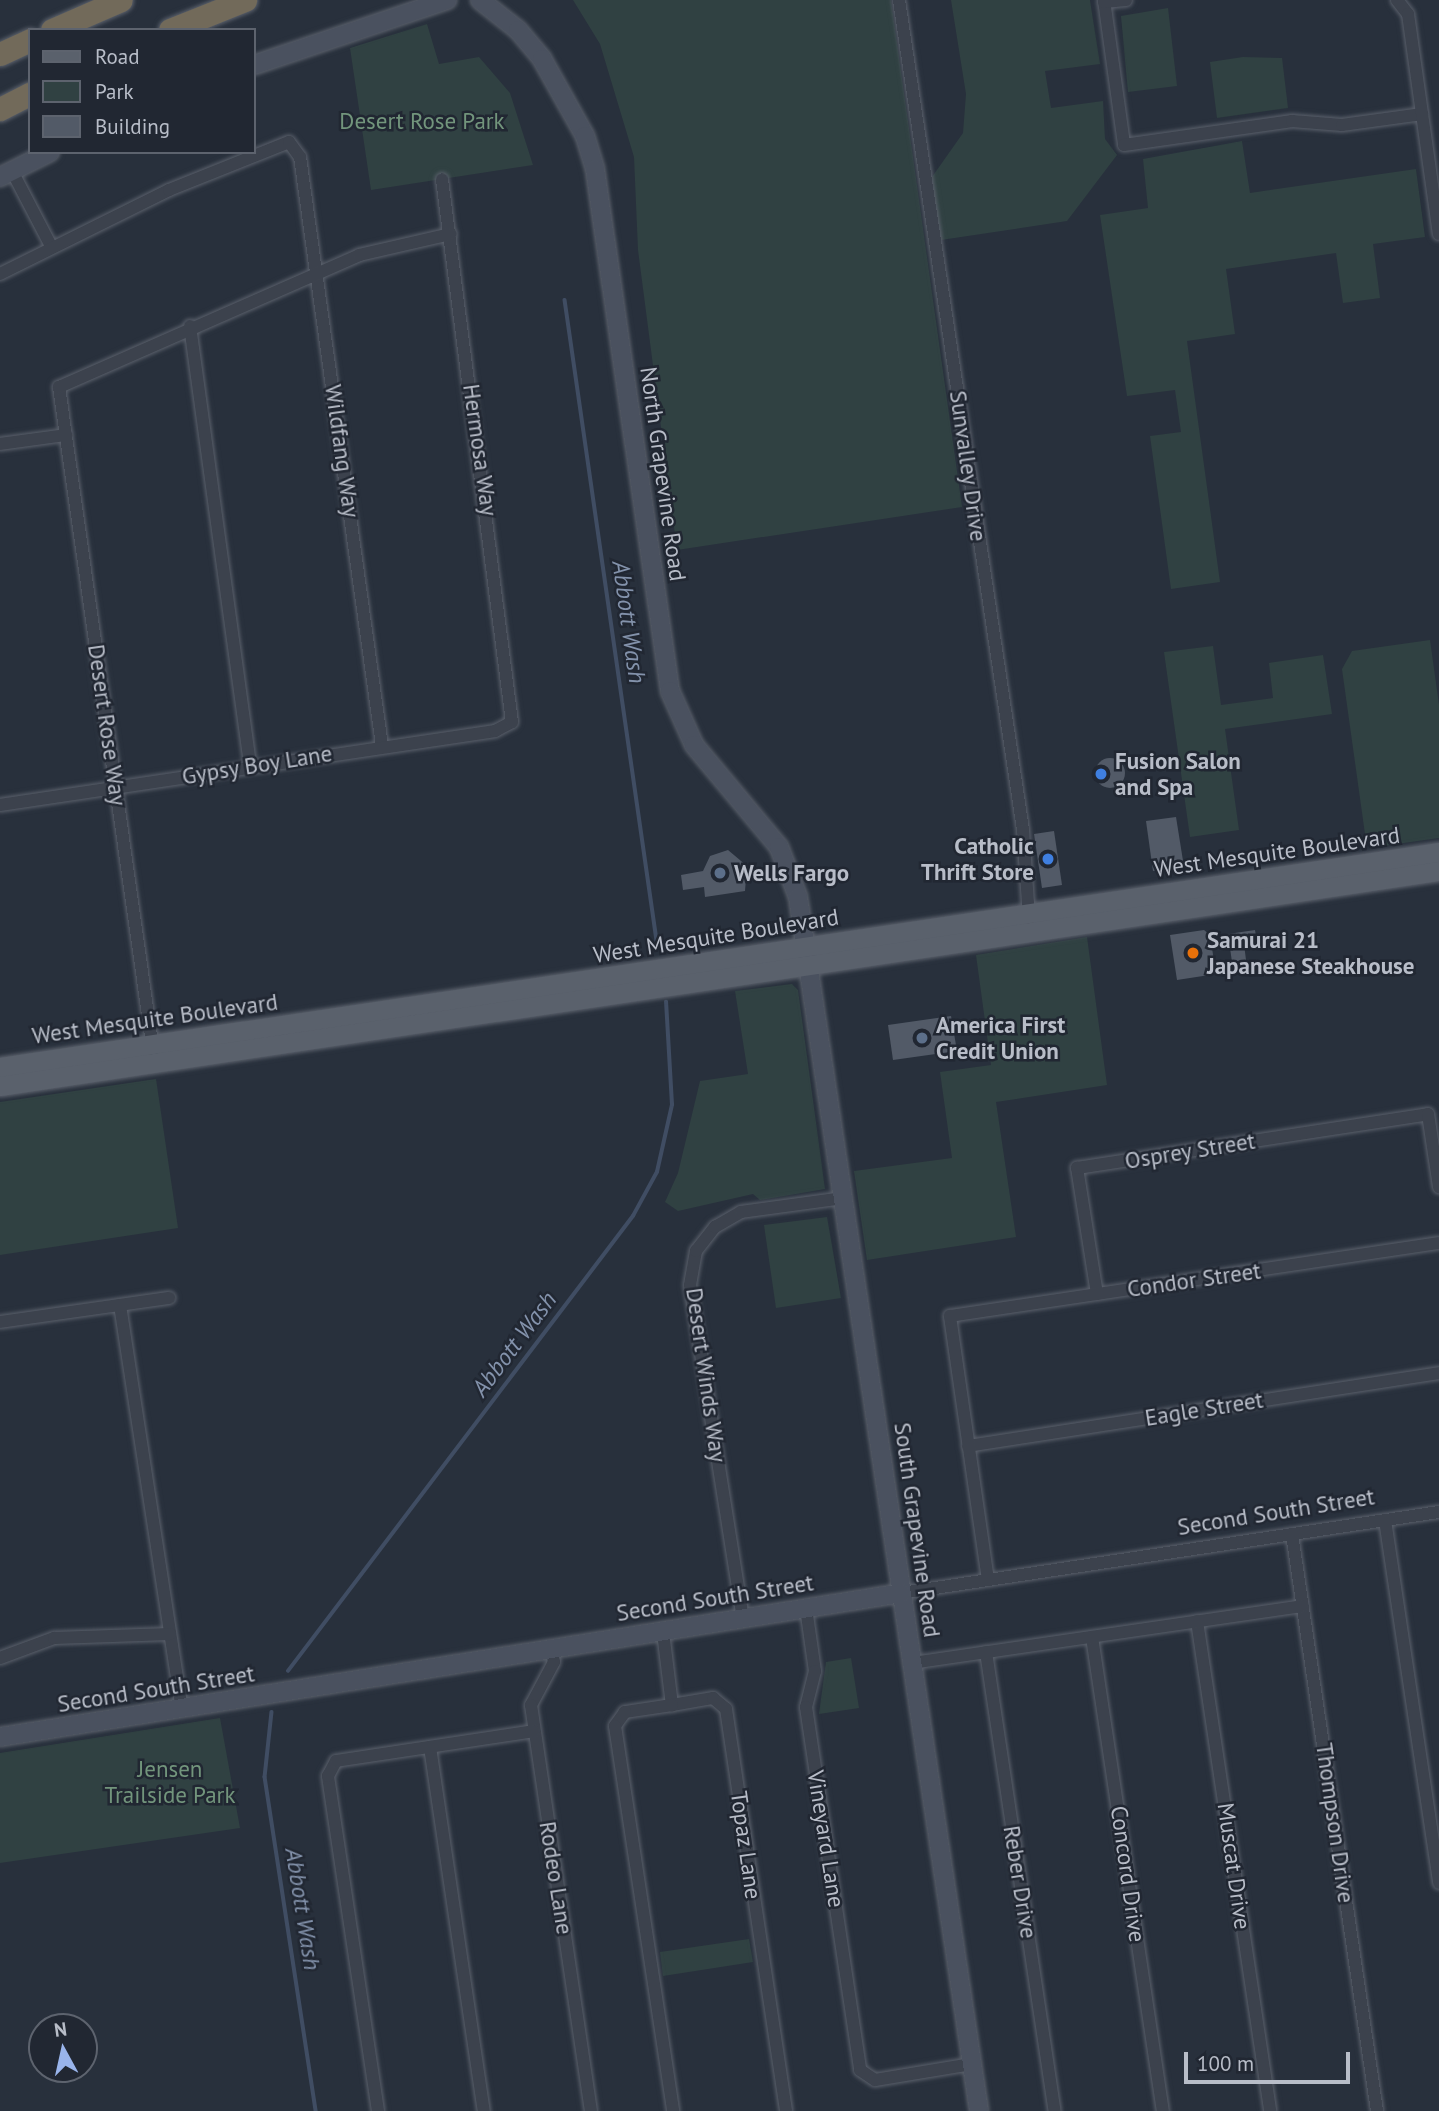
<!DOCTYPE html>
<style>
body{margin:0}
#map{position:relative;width:1439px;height:2111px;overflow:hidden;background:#28303c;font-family:"PT Sans",sans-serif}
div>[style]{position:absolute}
.green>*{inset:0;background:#304142}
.stream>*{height:3.5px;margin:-1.75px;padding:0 1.75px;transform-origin:1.75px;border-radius:1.75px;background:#404d63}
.building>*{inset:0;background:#525a67}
.round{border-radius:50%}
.roads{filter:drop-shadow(0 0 2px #5a606b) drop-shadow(0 0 2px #5a606b)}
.street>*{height:12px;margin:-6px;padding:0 6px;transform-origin:6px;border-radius:6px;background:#3c424d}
.secondary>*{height:18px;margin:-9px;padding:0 9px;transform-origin:9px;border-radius:9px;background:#4a515f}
.primary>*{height:19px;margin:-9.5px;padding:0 9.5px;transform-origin:9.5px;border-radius:9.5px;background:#5a616c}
.highway>*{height:23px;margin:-11.5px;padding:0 11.5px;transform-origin:11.5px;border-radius:11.5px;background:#726a5a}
.dots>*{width:19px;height:19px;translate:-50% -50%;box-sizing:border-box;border:4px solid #212732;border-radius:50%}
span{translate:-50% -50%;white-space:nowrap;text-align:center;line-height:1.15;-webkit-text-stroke:5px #212732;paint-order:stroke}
.park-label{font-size:23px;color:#72957c}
.street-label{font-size:23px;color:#b8bdc8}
.poi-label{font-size:23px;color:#b8bdc8;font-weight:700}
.left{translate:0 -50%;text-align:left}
.right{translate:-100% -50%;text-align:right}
.water-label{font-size:24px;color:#8392ab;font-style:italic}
.legend{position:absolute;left:28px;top:28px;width:228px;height:126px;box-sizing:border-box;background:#212732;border:2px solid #5d636e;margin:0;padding:9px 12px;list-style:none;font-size:21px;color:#b8bdc8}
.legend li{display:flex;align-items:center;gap:14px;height:35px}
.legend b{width:35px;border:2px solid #5d636e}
.north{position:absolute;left:28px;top:2013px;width:70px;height:70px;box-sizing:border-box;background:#212732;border:2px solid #5d636e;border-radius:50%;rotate:352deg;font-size:19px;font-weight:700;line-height:28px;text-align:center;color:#b8bdc8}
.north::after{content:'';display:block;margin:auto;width:24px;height:32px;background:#99b4eb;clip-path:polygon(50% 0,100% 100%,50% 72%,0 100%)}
.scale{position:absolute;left:1184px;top:2052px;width:166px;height:32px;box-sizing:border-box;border:4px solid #b8bdc8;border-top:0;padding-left:9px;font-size:21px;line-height:24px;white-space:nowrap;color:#b8bdc8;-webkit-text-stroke:5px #212732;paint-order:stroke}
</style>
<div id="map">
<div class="green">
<i style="clip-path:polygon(573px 0,891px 0,962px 507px,677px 550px,638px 250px,634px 157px,600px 44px)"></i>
<i style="clip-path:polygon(951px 0,1090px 0,1100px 64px,1045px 71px,1051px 108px,1103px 101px,1105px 139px,1117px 155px,1067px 221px,941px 240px,932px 177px,963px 133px,966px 94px)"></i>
<i style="clip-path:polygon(1168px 8px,1177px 86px,1128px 92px,1121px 16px)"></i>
<i style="clip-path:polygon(427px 24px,439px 64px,479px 57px,510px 93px,533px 165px,371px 190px,350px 48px)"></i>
<i style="clip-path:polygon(1243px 57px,1282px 58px,1288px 108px,1217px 118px,1210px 62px)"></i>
<i style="clip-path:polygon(1242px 141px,1250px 193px,1416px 169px,1425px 237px,1373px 244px,1380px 298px,1343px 303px,1336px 253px,1226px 269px,1235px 334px,1187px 341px,1220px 582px,1171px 589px,1150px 436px,1181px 432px,1175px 390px,1127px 396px,1100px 215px,1148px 208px,1143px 159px)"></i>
<i style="clip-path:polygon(1430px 640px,1439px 705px,1439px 838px,1376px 847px,1366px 841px,1342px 669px,1352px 651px)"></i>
<i style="clip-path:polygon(1213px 646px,1221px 705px,1273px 698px,1269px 663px,1323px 655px,1332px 714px,1225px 729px,1239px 830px,1190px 837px,1164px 652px)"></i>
<i style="clip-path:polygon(1087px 937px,1107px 1085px,996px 1102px,1016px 1237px,867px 1260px,854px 1171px,952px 1158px,940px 1072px,991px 1065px,976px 955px)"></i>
<i style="clip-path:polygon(792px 984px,798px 990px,825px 1189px,760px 1200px,753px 1194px,678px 1211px,665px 1202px,678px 1173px,700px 1081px,748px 1074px,735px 991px)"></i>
<i style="clip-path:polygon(156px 1079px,178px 1228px,0 1255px,0 1102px)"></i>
<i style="clip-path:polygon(827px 1217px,841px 1298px,776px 1308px,764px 1225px)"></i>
<i style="clip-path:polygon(851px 1658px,859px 1708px,819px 1714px,826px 1662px)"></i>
<i style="clip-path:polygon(220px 1718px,240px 1828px,0 1863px,0 1753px)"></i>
<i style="clip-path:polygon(749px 1939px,753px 1962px,663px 1976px,660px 1952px)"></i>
</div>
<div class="stream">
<i style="left:565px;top:300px;width:655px;rotate:81.83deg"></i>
<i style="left:288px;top:1671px;width:571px;rotate:-52.83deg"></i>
<i style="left:633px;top:1216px;width:50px;rotate:-61.4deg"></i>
<i style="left:657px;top:1172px;width:69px;rotate:-77.4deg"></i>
<i style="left:672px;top:1105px;width:103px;rotate:-93.3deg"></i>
<i style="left:272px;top:1712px;width:65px;rotate:96.1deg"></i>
<i style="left:265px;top:1777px;width:338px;rotate:81.3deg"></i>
</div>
<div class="building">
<i class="round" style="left:1095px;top:758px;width:30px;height:30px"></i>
<i style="clip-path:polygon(1176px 817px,1184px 867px,1153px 871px,1146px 821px)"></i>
<i style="clip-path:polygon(1054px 831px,1062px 885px,1042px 888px,1034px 834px)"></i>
<i style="clip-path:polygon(728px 850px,747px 866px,745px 891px,705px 897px,704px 887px,683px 890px,681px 875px,703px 871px,710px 856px)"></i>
<i style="clip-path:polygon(1204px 930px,1210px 935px,1216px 974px,1177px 980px,1170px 935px)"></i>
<i style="clip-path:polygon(1255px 930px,1257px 942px,1244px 944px,1246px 960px,1232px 962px,1228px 934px)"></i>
<i style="clip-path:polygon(951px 1016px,957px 1051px,893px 1060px,888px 1025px)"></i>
</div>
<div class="roads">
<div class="street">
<i style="left:899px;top:0;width:839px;rotate:81.5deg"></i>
<i style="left:1023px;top:830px;width:88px;rotate:86.1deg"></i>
<i style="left:1104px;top:0;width:146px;rotate:82.1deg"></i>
<i style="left:1124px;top:145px;width:170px;rotate:-8.1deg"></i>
<i style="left:1292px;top:121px;width:50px;rotate:4.6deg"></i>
<i style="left:1342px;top:125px;width:81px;rotate:-7.8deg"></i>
<i style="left:1397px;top:0;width:18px;rotate:52deg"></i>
<i style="left:1408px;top:14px;width:222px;rotate:82deg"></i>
<i style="left:1104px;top:2px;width:22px;rotate:-5deg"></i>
<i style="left:12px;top:171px;width:85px;rotate:62.5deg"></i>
<i style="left:0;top:274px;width:189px;rotate:-26.4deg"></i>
<i style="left:169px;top:190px;width:129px;rotate:-21.8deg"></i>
<i style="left:289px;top:142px;width:19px;rotate:54deg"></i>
<i style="left:300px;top:157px;width:595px;rotate:82.07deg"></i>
<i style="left:190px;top:326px;width:444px;rotate:82.2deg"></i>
<i style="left:0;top:444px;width:67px;rotate:-7.8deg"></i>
<i style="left:0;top:805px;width:501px;rotate:-8.5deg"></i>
<i style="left:495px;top:731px;width:19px;rotate:-28deg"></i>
<i style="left:512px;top:722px;width:547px;rotate:-97.35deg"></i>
<i style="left:153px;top:1050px;width:670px;rotate:-98.07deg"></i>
<i style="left:59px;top:387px;width:328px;rotate:-23.7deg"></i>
<i style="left:359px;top:255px;width:94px;rotate:-12.9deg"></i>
<i style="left:1097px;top:1294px;width:128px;rotate:-99deg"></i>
<i style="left:1077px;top:1168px;width:355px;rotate:-8.7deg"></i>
<i style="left:1428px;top:1114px;width:74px;rotate:81.4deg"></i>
<i style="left:120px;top:1305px;width:409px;rotate:81.3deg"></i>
<i style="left:0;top:1322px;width:171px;rotate:-8.1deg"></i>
<i style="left:968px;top:1446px;width:477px;rotate:-8.8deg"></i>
<i style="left:1385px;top:1520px;width:367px;rotate:81.5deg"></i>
<i style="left:1292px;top:1534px;width:583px;rotate:81.62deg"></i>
<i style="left:988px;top:1580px;width:267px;rotate:-98.2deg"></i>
<i style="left:950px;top:1316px;width:494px;rotate:-8.5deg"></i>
<i style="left:902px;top:1593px;width:543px;rotate:-8.58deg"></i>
<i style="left:806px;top:1608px;width:64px;rotate:81.9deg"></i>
<i style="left:815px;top:1671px;width:37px;rotate:104deg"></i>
<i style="left:806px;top:1707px;width:367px;rotate:81.5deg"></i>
<i style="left:860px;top:2070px;width:18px;rotate:34deg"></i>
<i style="left:875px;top:2080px;width:98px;rotate:-9.4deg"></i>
<i style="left:743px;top:1619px;width:338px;rotate:-99deg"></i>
<i style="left:690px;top:1285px;width:35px;rotate:-80deg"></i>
<i style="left:696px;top:1251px;width:31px;rotate:-52deg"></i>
<i style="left:715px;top:1227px;width:30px;rotate:-30deg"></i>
<i style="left:741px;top:1212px;width:103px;rotate:-7.8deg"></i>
<i style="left:1197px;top:1621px;width:495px;rotate:81.5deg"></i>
<i style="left:663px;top:1632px;width:74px;rotate:83deg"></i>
<i style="left:672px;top:1705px;width:42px;rotate:-9.7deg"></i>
<i style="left:713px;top:1698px;width:17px;rotate:40deg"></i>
<i style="left:726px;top:1709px;width:406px;rotate:81.5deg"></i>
<i style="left:1092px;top:1637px;width:479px;rotate:81.5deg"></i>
<i style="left:552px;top:1650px;width:12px;rotate:81deg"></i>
<i style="left:554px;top:1662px;width:49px;rotate:118.1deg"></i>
<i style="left:531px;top:1705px;width:410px;rotate:81.6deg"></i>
<i style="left:986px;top:1652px;width:464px;rotate:81.5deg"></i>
<i style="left:0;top:1658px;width:58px;rotate:-20.3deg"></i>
<i style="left:54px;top:1638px;width:116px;rotate:-2deg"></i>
<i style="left:912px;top:1663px;width:395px;rotate:-8.3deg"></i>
<i style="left:672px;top:1705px;width:48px;rotate:171.5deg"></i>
<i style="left:625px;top:1712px;width:17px;rotate:126deg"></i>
<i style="left:615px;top:1726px;width:389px;rotate:81.4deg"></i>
<i style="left:430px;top:1747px;width:368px;rotate:81.6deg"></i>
<i style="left:378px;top:2111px;width:339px;rotate:-98.5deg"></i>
<i style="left:328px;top:1776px;width:17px;rotate:-62deg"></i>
<i style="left:336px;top:1761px;width:200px;rotate:-8.6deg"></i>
</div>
<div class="secondary">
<i style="left:480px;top:0;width:48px;rotate:38.3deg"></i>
<i style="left:518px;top:30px;width:38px;rotate:50deg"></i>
<i style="left:542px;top:59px;width:88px;rotate:60.8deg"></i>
<i style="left:585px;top:136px;width:34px;rotate:73deg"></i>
<i style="left:595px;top:169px;width:527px;rotate:81.82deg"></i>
<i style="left:670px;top:691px;width:59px;rotate:66deg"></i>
<i style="left:694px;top:745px;width:133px;rotate:50.2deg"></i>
<i style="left:779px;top:847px;width:53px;rotate:69.2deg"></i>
<i style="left:798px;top:897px;width:1227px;rotate:81.52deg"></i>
<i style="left:254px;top:65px;width:204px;rotate:-18.6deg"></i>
<i style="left:0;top:177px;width:56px;rotate:-26.6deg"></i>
<i style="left:0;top:1737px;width:913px;rotate:-9.07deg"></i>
</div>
<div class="primary">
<i style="left:0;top:1067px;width:1455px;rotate:-8.5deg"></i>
<i style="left:0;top:1086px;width:1455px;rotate:-8.5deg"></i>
</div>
<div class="highway">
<i style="left:52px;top:30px;width:75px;rotate:-23.5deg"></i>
<i style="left:170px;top:30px;width:81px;rotate:-21.8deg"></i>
<i style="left:0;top:54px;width:33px;rotate:-25deg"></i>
<i style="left:0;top:109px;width:34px;rotate:-27deg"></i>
</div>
</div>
<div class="dots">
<i style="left:1101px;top:774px;background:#3f7fe0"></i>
<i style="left:1048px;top:859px;background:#3f7fe0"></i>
<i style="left:720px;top:873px;background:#5c6f8a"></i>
<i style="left:1193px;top:953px;background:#e8710a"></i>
<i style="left:922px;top:1038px;background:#5c6f8a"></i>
</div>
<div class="park-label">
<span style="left:422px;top:121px">Desert Rose Park</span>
<span style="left:170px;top:1782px">Jensen<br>Trailside Park</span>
</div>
<div class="street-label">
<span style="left:480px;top:450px;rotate:82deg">Hermosa Way</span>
<span style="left:342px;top:451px;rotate:82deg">Wildfang Way</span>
<span style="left:968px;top:466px;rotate:82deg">Sunvalley Drive</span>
<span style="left:663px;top:474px;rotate:82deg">North Grapevine Road</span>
<span style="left:107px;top:725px;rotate:82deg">Desert Rose Way</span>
<span style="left:257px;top:765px;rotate:-9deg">Gypsy Boy Lane</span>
<span style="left:1277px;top:852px;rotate:-8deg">West Mesquite Boulevard</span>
<span style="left:716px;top:936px;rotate:-9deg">West Mesquite Boulevard</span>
<span style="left:155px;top:1019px;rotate:-8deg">West Mesquite Boulevard</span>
<span style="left:1190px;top:1151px;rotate:-9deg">Osprey Street</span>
<span style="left:1194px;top:1280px;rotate:-8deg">Condor Street</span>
<span style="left:706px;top:1375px;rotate:82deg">Desert Winds Way</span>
<span style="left:1204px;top:1409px;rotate:-9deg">Eagle Street</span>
<span style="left:1276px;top:1512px;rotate:-9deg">Second South Street</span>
<span style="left:917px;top:1530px;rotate:82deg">South Grapevine Road</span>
<span style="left:715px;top:1598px;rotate:-9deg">Second South Street</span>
<span style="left:156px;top:1689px;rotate:-9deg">Second South Street</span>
<span style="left:1335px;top:1823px;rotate:82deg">Thompson Drive</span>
<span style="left:826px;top:1839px;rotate:81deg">Vineyard Lane</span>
<span style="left:746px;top:1845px;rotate:82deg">Topaz Lane</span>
<span style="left:1234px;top:1866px;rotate:82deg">Muscat Drive</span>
<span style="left:1128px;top:1874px;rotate:82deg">Concord Drive</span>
<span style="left:556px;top:1878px;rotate:81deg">Rodeo Lane</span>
<span style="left:1020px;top:1882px;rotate:81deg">Reber Drive</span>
</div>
<div class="poi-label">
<span class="left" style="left:1115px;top:774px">Fusion Salon<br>and Spa</span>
<span class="right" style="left:1034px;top:859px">Catholic<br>Thrift Store</span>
<span class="left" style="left:734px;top:873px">Wells Fargo</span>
<span class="left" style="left:1207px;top:953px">Samurai 21<br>Japanese Steakhouse</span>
<span class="left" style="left:936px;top:1038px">America First<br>Credit Union</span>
</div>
<div class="water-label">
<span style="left:629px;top:622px;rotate:82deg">Abbott Wash</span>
<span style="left:514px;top:1344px;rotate:-53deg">Abbott Wash</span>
<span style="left:303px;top:1909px;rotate:81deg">Abbott Wash</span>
</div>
<ul class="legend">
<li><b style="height:9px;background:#5a616c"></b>Road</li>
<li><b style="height:19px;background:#304142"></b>Park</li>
<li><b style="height:19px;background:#525a67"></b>Building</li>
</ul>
<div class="north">N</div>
<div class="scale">100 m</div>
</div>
